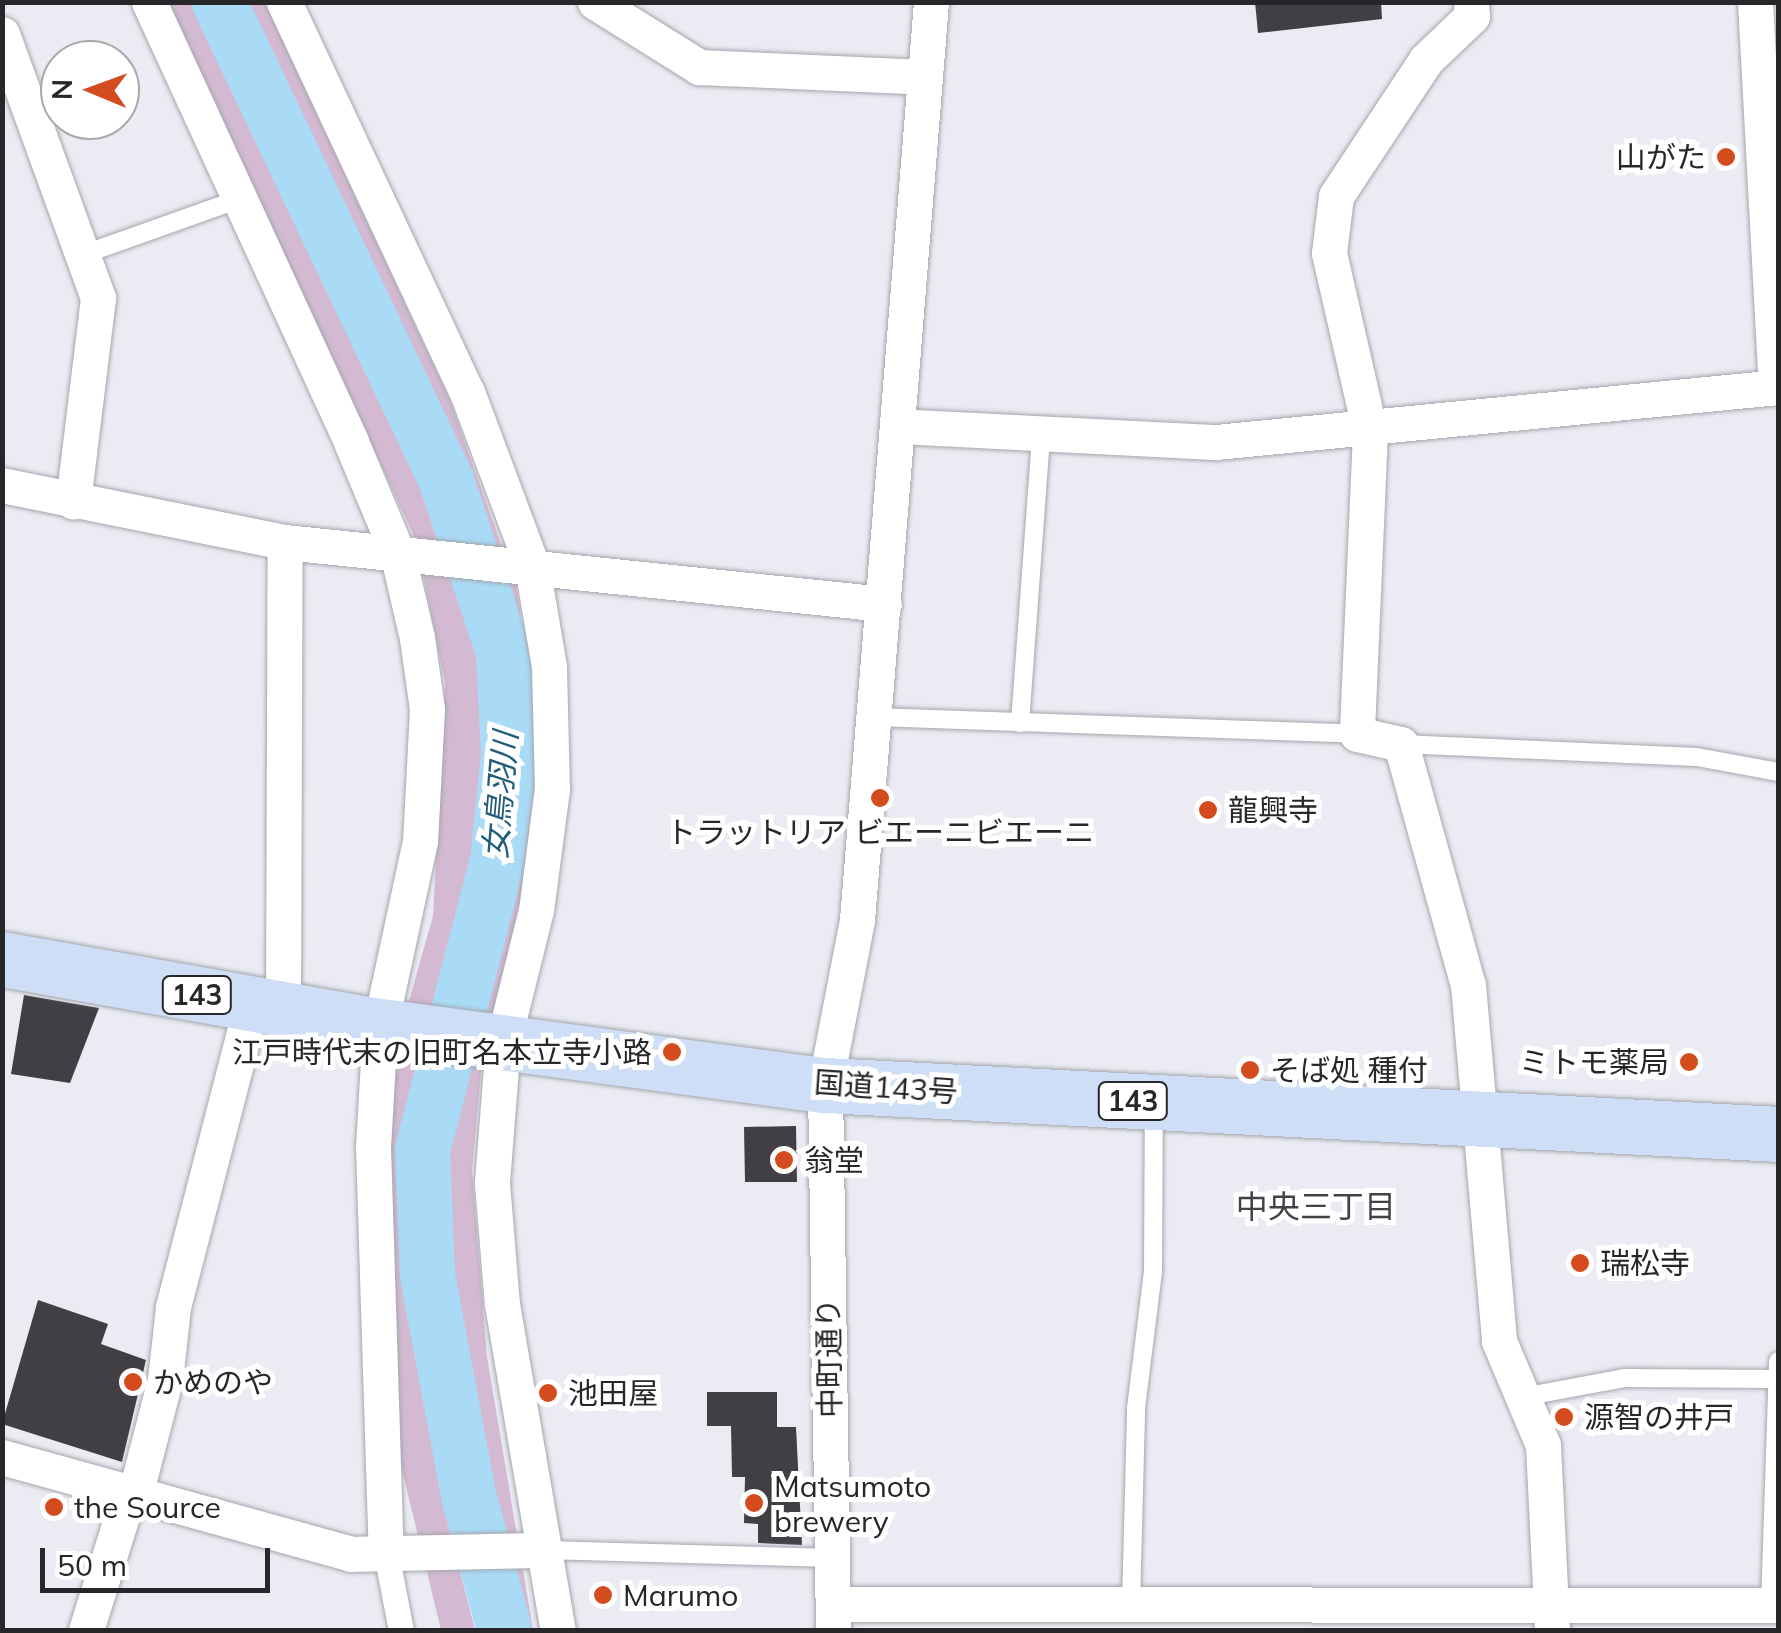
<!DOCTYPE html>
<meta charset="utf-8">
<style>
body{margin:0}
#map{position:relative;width:1781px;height:1633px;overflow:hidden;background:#ebecf3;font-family:Mulish,"Noto Sans JP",sans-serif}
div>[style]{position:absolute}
.green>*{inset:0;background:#d3bad2}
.river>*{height:55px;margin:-27.5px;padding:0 27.5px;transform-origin:27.5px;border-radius:27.5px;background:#a9dbf7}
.building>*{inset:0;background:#413e44}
.roads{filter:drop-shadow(0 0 2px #a5a6ad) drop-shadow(0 0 2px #a5a6ad)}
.service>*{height:18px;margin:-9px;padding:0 9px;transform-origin:9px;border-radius:9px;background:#fff}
.pedestrian>*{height:25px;margin:-12.5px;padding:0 12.5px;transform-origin:12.5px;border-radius:12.5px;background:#fff}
.minor>*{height:35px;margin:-17.5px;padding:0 17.5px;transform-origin:17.5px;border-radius:17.5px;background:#fff}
.trunk>*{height:55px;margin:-27.5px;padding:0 27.5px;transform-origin:27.5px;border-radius:27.5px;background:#cedef6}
.dots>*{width:28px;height:28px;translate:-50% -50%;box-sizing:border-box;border:5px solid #fff;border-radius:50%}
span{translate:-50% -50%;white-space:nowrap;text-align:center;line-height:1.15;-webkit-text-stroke:10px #fff;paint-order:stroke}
.shield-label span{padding:2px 8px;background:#fff;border:2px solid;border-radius:8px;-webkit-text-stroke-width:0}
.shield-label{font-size:28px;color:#27272a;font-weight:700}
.poi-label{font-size:30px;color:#27272a}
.right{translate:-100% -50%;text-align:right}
.left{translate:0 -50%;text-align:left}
.street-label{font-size:30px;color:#27272a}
.water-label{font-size:32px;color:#215c79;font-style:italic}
.neighbourhood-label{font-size:32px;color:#424349}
.frame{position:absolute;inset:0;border:5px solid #27272a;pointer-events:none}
.north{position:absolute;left:40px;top:40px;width:100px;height:100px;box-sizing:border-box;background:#fff;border:2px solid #a9a9aa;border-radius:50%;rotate:271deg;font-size:28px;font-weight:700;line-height:40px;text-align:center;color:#27272a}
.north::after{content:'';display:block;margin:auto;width:35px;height:45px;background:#d44c1e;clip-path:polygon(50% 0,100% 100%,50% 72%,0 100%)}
.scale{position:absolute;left:40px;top:1548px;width:230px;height:45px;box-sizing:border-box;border:5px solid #27272a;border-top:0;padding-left:12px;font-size:30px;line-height:35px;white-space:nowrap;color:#27272a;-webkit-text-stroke:8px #fff;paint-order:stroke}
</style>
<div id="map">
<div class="green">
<i style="clip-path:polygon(169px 3px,211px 3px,474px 572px,496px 677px,499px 767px,487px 858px,424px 1043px,403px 1195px,441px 1496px,475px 1630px,441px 1630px,401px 1466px,387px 1329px,390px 1068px,433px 916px,445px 683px,417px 543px)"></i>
<i style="clip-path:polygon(229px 3px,265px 3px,449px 398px,516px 586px,533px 691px,534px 785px,520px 910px,481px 1073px,472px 1171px,487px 1357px,533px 1630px,511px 1630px,476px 1494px,438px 1274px,434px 1154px,463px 1071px,506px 866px,516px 756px,511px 648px,439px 453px)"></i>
</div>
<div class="river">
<i style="left:219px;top:2px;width:527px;rotate:64.6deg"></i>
<i style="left:445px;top:478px;width:182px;rotate:71.5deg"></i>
<i style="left:503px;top:651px;width:103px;rotate:87.2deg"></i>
<i style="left:508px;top:754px;width:107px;rotate:95.9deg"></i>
<i style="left:497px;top:860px;width:300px;rotate:104.5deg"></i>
<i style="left:422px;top:1150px;width:125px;rotate:87.7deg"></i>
<i style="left:427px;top:1275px;width:223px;rotate:79.4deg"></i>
<i style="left:468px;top:1494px;width:141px;rotate:75.2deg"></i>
</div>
<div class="building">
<i style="clip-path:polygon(1255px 2px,1381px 2px,1382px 19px,1258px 33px)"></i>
<i style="clip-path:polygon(24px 995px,99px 1008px,70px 1083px,11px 1074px)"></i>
<i style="clip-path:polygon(796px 1126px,797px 1182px,745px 1182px,744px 1127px)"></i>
<i style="clip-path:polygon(38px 1300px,108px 1324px,101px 1344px,146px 1360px,122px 1462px,2px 1424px)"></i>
<i style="clip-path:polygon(707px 1392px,777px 1392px,777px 1427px,796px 1427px,802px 1545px,758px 1543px,758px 1524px,744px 1523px,745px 1477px,732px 1477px,731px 1426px,707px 1426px)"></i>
</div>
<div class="roads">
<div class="service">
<i style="left:82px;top:255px;width:170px;rotate:-19.6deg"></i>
<i style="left:876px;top:717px;width:481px;rotate:2deg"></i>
<i style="left:1020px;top:723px;width:288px;rotate:-85.8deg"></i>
<i style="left:1401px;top:744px;width:296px;rotate:2.5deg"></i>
<i style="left:1697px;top:757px;width:82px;rotate:10.5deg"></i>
<i style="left:1528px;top:1396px;width:99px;rotate:-10.5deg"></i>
<i style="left:1625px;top:1378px;width:150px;rotate:0.4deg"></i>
<i style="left:545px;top:1550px;width:287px;rotate:1.6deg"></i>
<i style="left:1131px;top:1605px;width:197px;rotate:-88.5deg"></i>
<i style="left:1136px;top:1408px;width:137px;rotate:-82.9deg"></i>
<i style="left:1153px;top:1272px;width:164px;rotate:-89.7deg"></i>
<i style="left:1770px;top:1605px;width:244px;rotate:-88.1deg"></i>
</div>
<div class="pedestrian">
<i style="left:386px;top:1553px;width:78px;rotate:79deg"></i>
</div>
<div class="minor">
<i style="left:149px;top:2px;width:484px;rotate:65.3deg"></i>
<i style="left:351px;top:442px;width:119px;rotate:67.3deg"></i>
<i style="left:397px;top:552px;width:88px;rotate:76.9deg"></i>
<i style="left:417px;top:638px;width:72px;rotate:82deg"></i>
<i style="left:427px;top:709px;width:132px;rotate:93deg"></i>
<i style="left:420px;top:841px;width:189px;rotate:102.2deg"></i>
<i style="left:380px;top:1026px;width:121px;rotate:93.3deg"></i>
<i style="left:373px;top:1147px;width:406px;rotate:88.2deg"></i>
<i style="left:284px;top:2px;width:431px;rotate:64.9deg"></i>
<i style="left:467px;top:392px;width:186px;rotate:69.5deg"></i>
<i style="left:532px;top:566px;width:102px;rotate:80.4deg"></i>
<i style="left:549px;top:667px;width:122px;rotate:88.6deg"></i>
<i style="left:552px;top:789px;width:122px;rotate:97.5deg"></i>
<i style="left:536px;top:910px;width:136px;rotate:104deg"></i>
<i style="left:503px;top:1042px;width:141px;rotate:94.5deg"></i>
<i style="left:492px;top:1183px;width:121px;rotate:85.3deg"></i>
<i style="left:502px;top:1304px;width:331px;rotate:80.3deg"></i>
<i style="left:595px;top:2px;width:123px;rotate:32deg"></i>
<i style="left:699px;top:67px;width:226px;rotate:2.5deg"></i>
<i style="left:1471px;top:2px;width:14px;rotate:86deg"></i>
<i style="left:1472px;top:16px;width:64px;rotate:136.3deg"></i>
<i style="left:1426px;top:60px;width:163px;rotate:123.5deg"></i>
<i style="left:1336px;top:196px;width:57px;rotate:97deg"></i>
<i style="left:1329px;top:253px;width:184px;rotate:77.1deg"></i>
<i style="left:1370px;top:432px;width:302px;rotate:92.5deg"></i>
<i style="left:1357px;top:734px;width:45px;rotate:12.8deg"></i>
<i style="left:1401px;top:744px;width:250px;rotate:74.5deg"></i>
<i style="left:1468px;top:985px;width:357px;rotate:85deg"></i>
<i style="left:1499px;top:1341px;width:113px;rotate:67.1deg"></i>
<i style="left:1543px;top:1445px;width:185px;rotate:87.2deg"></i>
<i style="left:1755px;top:2px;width:386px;rotate:86.9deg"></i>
<i style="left:2px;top:34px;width:281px;rotate:70deg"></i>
<i style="left:98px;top:298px;width:205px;rotate:97deg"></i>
<i style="left:897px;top:426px;width:319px;rotate:2.9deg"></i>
<i style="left:1216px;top:442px;width:565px;rotate:-5.59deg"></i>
<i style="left:2px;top:485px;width:289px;rotate:11.4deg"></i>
<i style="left:285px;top:542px;width:602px;rotate:5.91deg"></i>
<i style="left:283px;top:1010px;width:468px;rotate:-89.8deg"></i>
<i style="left:2px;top:1457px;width:362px;rotate:15.5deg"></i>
<i style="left:351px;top:1554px;width:194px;rotate:-1.2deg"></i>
<i style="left:135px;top:1495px;width:119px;rotate:-75.4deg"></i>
<i style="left:165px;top:1380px;width:73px;rotate:-83.7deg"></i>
<i style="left:173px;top:1307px;width:312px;rotate:-75.5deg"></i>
<i style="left:833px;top:1604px;width:945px;rotate:0.06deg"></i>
<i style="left:86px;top:1630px;width:143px;rotate:-72.5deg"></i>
<i style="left:833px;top:1630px;width:545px;rotate:-90.84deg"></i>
<i style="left:825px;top:1085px;width:168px;rotate:-79deg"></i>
<i style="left:857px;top:920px;width:921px;rotate:-85.39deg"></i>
</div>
<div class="trunk">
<i style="left:2px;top:959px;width:384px;rotate:10.1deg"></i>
<i style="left:380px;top:1026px;width:449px;rotate:7.6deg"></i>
<i style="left:825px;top:1085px;width:954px;rotate:2.94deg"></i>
</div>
</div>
<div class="dots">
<i style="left:1726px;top:157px;background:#d44c1e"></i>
<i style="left:880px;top:798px;background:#d44c1e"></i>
<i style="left:1208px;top:810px;background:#d44c1e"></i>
<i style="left:672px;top:1052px;background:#d44c1e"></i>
<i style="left:1689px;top:1062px;background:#d44c1e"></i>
<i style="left:1250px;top:1070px;background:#d44c1e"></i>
<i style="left:784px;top:1160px;background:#d44c1e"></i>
<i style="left:1580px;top:1263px;background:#d44c1e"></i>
<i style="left:133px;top:1382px;background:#d44c1e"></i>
<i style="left:548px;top:1393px;background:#d44c1e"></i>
<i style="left:1564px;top:1417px;background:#d44c1e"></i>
<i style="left:754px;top:1503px;background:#d44c1e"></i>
<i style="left:54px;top:1507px;background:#d44c1e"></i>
<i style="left:603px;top:1595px;background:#d44c1e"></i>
</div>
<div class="shield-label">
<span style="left:197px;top:995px">143</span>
<span style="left:1133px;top:1101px">143</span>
</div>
<div class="poi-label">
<span class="right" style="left:1706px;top:157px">山がた</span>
<span class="left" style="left:1228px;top:810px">龍興寺</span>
<span style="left:880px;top:832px">トラットリア ビエーニビエーニ</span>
<span class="right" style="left:652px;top:1052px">江戸時代末の旧町名本立寺小路</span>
<span class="right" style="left:1669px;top:1062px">ミトモ薬局</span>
<span class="left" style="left:1270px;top:1070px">そば処 種付</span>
<span class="left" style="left:804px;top:1160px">翁堂</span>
<span class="left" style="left:1600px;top:1263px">瑞松寺</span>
<span class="left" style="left:153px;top:1382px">かめのや</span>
<span class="left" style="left:568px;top:1393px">池田屋</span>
<span class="left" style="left:1584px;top:1417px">源智の井戸</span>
<span class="left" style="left:774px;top:1503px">Matsumoto<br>brewery</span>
<span class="left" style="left:74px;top:1507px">the Source</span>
<span class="left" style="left:623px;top:1595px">Marumo</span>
</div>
<div class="street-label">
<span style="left:886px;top:1087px;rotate:4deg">国道143号</span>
<span style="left:829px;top:1358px;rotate:-91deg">中町通り</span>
</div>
<div class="water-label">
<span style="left:500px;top:795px;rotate:-85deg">女鳥羽川</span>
</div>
<div class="neighbourhood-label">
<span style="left:1316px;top:1206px">中央三丁目</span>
</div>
<div class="frame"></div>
<div class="north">N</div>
<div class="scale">50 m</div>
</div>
